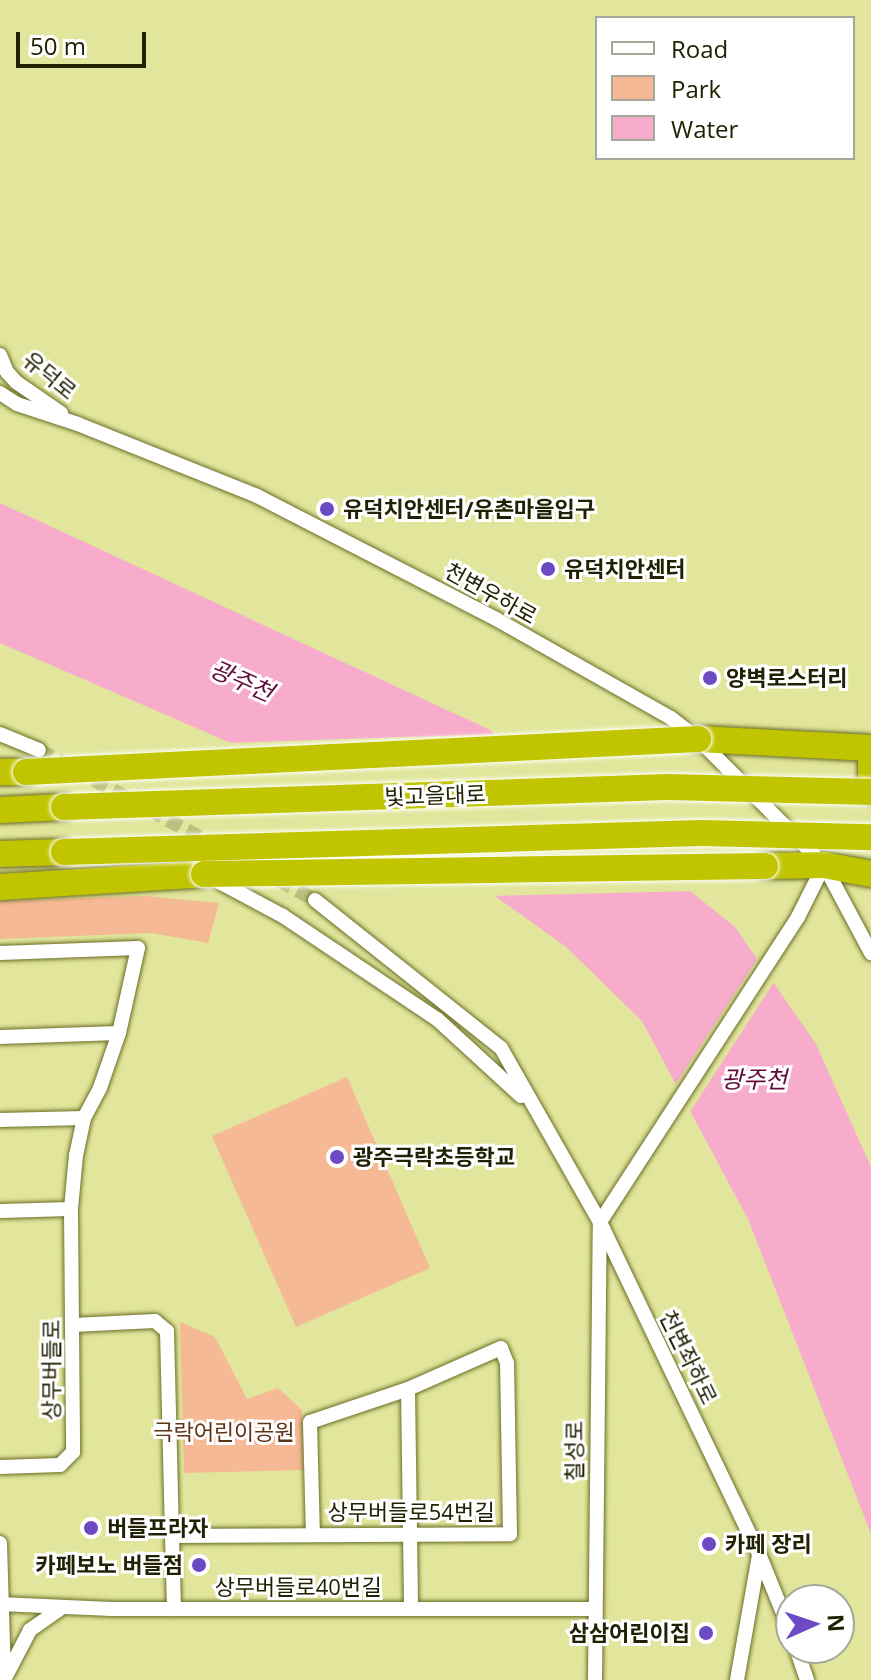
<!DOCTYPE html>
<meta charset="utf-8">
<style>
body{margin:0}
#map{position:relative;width:871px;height:1680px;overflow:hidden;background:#e1e69c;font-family:"Open Sans","Noto Sans KR",sans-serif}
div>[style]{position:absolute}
.green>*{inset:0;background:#f6b995}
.water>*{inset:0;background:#f7accc}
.pier>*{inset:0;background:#e1e69c}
.street-tunnel>*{height:14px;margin-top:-7px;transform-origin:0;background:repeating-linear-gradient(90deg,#bbbf7e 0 14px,transparent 0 21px)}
.roads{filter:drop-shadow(0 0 2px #6b6e25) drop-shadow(0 0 2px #6b6e25)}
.street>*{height:14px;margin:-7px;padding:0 7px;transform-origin:7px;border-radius:7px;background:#fff}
.highway>*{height:26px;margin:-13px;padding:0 13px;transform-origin:13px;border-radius:13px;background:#c0c500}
.bridges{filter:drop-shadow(0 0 2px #fff) drop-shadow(0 0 2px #fff)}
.highway-bridge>*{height:26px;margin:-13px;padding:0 13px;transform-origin:13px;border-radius:13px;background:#c0c500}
.dots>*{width:22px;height:22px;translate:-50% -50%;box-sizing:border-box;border:4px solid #fff;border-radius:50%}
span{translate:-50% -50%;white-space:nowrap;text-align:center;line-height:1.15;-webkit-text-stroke:6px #fff;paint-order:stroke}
.street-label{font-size:22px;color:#212204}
.poi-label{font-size:22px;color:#212204;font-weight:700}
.left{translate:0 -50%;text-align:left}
.right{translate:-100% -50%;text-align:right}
.park-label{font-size:22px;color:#5e3215}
.water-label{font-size:24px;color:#620b3d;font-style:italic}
.legend{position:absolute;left:595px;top:16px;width:260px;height:144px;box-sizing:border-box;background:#fff;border:2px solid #a6a79b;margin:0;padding:10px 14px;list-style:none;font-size:24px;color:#212204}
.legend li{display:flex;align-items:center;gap:16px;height:40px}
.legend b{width:40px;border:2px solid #a6a79b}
.north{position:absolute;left:775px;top:1584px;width:80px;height:80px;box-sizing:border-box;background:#fff;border:2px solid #a6a79b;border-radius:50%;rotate:87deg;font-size:22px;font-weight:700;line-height:32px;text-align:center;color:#212204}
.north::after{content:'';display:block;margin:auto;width:28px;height:36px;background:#6c4ac3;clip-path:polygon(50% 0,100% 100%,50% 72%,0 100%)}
.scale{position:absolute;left:16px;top:32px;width:130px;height:36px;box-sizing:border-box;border:4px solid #212204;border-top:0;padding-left:10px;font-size:24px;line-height:28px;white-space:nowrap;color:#212204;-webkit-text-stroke:6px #fff;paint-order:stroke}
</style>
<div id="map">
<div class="green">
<i style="clip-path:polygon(144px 896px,219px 903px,208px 943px,151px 933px,0 939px,0 901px)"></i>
<i style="clip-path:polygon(347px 1077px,430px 1268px,296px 1327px,212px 1136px)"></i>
<i style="clip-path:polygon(180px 1322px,215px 1337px,247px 1399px,278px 1388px,302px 1410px,303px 1470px,184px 1473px)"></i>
</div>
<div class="water">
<i style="clip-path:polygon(0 503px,488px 729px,735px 927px,816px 1044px,871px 1167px,871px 1534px,748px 1219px,642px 1021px,565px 946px,456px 868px,233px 744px,0 643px)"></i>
</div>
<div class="pier">
<i style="clip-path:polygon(501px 734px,697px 891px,488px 896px,454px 872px,221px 743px)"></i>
<i style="clip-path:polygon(760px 955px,776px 979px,688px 1115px,673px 1088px)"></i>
</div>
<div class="street-tunnel">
<i style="left:39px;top:750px;width:314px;rotate:28.5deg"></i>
</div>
<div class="roads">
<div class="street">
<i style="left:0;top:355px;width:18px;rotate:68deg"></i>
<i style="left:7px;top:372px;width:13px;rotate:48deg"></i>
<i style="left:16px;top:382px;width:55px;rotate:34.6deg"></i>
<i style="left:0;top:393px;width:20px;rotate:33deg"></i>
<i style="left:17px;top:404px;width:64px;rotate:18.2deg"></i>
<i style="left:78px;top:424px;width:193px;rotate:21.9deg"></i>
<i style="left:257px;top:496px;width:269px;rotate:27.2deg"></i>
<i style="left:496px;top:619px;width:201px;rotate:29.5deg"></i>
<i style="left:671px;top:718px;width:34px;rotate:38deg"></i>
<i style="left:698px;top:739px;width:178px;rotate:45deg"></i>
<i style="left:824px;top:865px;width:100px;rotate:61.9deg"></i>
<i style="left:0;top:734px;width:42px;rotate:22.3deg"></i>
<i style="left:212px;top:878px;width:81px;rotate:28.2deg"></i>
<i style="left:283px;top:916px;width:185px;rotate:33.8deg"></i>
<i style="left:437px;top:1019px;width:114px;rotate:42.5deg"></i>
<i style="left:315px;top:900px;width:238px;rotate:38.5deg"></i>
<i style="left:501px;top:1048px;width:200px;rotate:60.4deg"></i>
<i style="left:600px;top:1222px;width:368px;rotate:64.4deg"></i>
<i style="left:759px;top:1554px;width:85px;rotate:67.9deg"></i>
<i style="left:0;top:953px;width:138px;rotate:-2.1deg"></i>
<i style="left:138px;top:948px;width:87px;rotate:102.6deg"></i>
<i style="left:119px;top:1033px;width:58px;rotate:109.1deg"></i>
<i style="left:100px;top:1088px;width:34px;rotate:118deg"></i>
<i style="left:84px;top:1118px;width:38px;rotate:102deg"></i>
<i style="left:76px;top:1155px;width:54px;rotate:95.3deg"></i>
<i style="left:71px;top:1209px;width:243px;rotate:89.5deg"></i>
<i style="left:73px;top:1452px;width:18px;rotate:135deg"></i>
<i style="left:60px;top:1465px;width:60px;rotate:178.1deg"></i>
<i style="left:0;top:1037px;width:119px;rotate:-1.9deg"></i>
<i style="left:0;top:1120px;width:84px;rotate:-1.4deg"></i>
<i style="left:0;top:1211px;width:71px;rotate:-1.6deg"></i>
<i style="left:600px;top:1222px;width:364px;rotate:-57deg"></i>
<i style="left:798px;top:917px;width:58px;rotate:-63.4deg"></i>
<i style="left:73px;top:1325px;width:82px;rotate:-2.8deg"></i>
<i style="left:155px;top:1321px;width:16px;rotate:40deg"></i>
<i style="left:167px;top:1331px;width:205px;rotate:88.6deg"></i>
<i style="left:172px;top:1536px;width:338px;rotate:-0.3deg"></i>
<i style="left:510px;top:1534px;width:171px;rotate:-91deg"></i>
<i style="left:507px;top:1363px;width:16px;rotate:-112deg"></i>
<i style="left:501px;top:1348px;width:102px;rotate:156.2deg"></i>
<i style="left:408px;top:1389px;width:103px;rotate:161.4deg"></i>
<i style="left:310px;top:1422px;width:112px;rotate:88.5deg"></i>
<i style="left:408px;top:1389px;width:220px;rotate:89.2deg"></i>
<i style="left:172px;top:1536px;width:73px;rotate:88.4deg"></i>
<i style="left:0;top:1543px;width:137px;rotate:88.3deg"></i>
<i style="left:0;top:1604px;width:111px;rotate:2.6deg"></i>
<i style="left:111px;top:1609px;width:484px"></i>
<i style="left:796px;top:1648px;width:34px;rotate:71deg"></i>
<i style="left:6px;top:1676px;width:52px;rotate:-62.4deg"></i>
<i style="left:30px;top:1630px;width:39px;rotate:-35deg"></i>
<i style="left:595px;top:1680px;width:454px;rotate:-89.4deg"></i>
<i style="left:737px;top:1680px;width:127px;rotate:-80deg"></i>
</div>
<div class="highway">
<i style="left:698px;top:739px;width:173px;rotate:3deg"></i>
<i style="left:871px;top:761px;width:30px;rotate:90deg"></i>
<i style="left:0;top:772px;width:26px"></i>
<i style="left:0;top:810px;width:64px;rotate:-2.7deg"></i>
<i style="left:0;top:854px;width:64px;rotate:-1.8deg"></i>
<i style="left:765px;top:866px;width:59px;rotate:-1deg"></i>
<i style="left:824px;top:865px;width:48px;rotate:10.8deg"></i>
<i style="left:0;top:887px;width:204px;rotate:-3.6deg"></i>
</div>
</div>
<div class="bridges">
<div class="highway-bridge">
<i style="left:26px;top:772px;width:673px;rotate:-2.81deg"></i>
<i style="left:64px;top:807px;width:604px;rotate:-1.9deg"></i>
<i style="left:668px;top:787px;width:203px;rotate:1.4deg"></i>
<i style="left:64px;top:852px;width:638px;rotate:-1.71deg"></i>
<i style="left:702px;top:833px;width:169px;rotate:1.4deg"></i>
<i style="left:204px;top:874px;width:561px;rotate:-0.82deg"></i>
</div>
</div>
<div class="dots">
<i style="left:327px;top:509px;background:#6c4ac3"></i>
<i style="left:548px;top:569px;background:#6c4ac3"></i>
<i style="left:710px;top:678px;background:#6c4ac3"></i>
<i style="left:337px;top:1157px;background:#6c4ac3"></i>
<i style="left:91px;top:1528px;background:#6c4ac3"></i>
<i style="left:709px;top:1544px;background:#6c4ac3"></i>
<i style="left:199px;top:1565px;background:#6c4ac3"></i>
<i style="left:706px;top:1633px;background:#6c4ac3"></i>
</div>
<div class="street-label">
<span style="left:50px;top:375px;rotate:39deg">유덕로</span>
<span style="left:491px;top:593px;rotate:29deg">천변우하로</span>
<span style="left:435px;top:795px;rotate:-2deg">빛고을대로</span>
<span style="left:689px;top:1357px;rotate:64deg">천변좌하로</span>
<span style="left:51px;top:1370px;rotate:-90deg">상무버들로</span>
<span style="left:574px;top:1451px;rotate:-90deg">칠성로</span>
<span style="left:411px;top:1512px">상무버들로54번길</span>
<span style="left:298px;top:1587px">상무버들로40번길</span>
</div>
<div class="poi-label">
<span class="left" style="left:343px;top:509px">유덕치안센터/유촌마을입구</span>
<span class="left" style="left:564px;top:569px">유덕치안센터</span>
<span class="left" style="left:726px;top:678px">양벽로스터리</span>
<span class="left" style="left:353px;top:1157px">광주극락초등학교</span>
<span class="left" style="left:107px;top:1528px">버들프라자</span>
<span class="left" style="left:725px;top:1544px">카페 장리</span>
<span class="right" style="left:183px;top:1565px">카페보노 버들점</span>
<span class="right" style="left:690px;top:1633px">삼삼어린이집</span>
</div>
<div class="park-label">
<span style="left:224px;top:1432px">극락어린이공원</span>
</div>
<div class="water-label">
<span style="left:242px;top:680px;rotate:24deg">광주천</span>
<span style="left:754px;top:1079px">광주천</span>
</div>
<ul class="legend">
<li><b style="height:10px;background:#fff"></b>Road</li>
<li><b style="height:22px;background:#f6b995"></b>Park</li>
<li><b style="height:22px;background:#f7accc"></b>Water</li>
</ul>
<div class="north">N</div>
<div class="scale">50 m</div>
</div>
